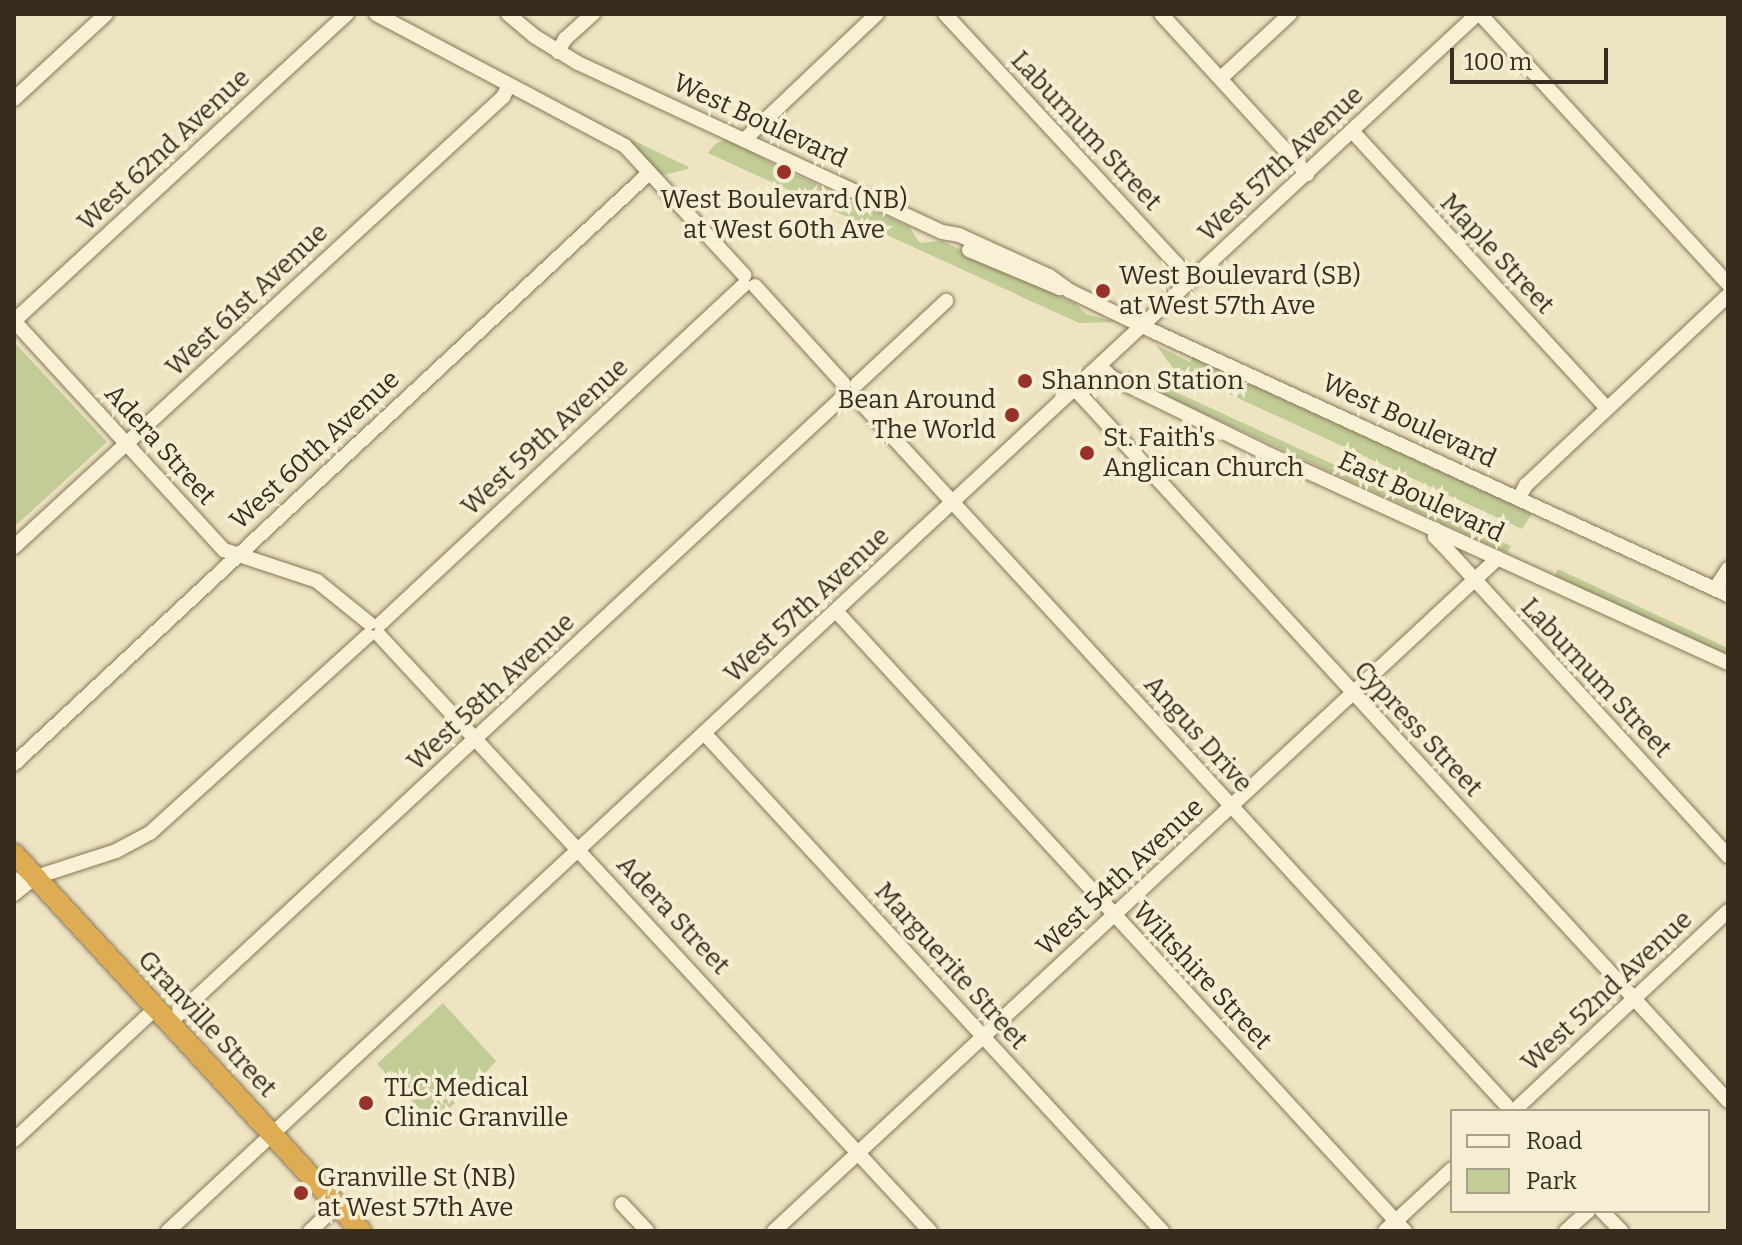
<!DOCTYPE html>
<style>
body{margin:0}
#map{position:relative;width:1742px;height:1245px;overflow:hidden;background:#eee4c2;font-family:Bitter,serif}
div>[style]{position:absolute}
.green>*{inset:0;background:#c1cc96}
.roads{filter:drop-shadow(0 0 2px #887659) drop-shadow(0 0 2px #887659)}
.minor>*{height:14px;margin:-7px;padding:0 7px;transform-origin:7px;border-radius:7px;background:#f9f1d5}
.highway>*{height:20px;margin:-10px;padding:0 10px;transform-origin:10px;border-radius:10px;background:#deac53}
.dots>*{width:22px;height:22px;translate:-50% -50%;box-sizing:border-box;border:4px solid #f5eed2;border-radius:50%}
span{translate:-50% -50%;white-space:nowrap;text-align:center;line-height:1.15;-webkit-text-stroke:7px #f5eed2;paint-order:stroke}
.street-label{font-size:26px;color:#382c1e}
.poi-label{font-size:26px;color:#382c1e}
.left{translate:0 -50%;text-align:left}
.right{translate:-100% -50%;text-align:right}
.frame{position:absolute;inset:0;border:16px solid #382c1e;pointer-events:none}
.legend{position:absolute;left:1450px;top:1109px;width:260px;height:104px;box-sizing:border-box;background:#f5eed2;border:2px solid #a9a08a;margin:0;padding:10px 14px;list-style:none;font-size:24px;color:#382c1e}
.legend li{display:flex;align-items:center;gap:16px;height:40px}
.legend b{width:40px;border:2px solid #a9a08a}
.scale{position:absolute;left:1450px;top:48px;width:158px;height:36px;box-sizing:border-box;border:4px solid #382c1e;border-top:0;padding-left:10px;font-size:24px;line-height:28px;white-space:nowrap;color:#382c1e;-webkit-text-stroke:6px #f5eed2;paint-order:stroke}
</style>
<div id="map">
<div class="green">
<i style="clip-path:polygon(624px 136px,689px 167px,688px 169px,659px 176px,623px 140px)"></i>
<i style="clip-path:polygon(727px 139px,777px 166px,775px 171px,786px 176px,789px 172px,909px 227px,920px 243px,942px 241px,1076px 304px,1086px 314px,1116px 322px,1079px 323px,708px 153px,715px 144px)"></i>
<i style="clip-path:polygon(14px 342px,107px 442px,14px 527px)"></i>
<i style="clip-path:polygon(1156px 345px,1190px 362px,1193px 358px,1483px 491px,1514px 502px,1532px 514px,1522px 529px,1173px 368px)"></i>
<i style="clip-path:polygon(1128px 370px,1511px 546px,1507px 553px,1125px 377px)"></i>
<i style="clip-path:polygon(1558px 569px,1728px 648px,1728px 657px,1554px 577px)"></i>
<i style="clip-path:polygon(443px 1003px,496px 1061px,475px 1085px,462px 1089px,457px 1101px,438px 1119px,431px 1121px,377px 1064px)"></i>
</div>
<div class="roads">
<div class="minor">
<i style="left:376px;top:14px;width:282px;rotate:27.9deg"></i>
<i style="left:625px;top:146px;width:176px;rotate:47.3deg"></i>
<i style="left:508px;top:14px;width:34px;rotate:40deg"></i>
<i style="left:534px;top:36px;width:52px;rotate:31.5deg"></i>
<i style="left:578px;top:63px;width:401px;rotate:24.9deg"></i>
<i style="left:942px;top:232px;width:17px;rotate:10deg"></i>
<i style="left:959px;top:235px;width:99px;rotate:24.5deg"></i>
<i style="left:1049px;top:276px;width:26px;rotate:36deg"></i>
<i style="left:1070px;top:291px;width:97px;rotate:25.8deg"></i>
<i style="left:1157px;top:333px;width:628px;rotate:24.65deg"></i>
<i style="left:945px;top:14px;width:362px;rotate:47.2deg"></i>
<i style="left:1161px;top:14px;width:217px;rotate:47.6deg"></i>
<i style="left:1480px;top:14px;width:367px;rotate:47.4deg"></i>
<i style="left:558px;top:52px;width:15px;rotate:-62deg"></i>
<i style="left:565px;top:39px;width:38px;rotate:-42deg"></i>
<i style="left:1221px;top:78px;width:94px;rotate:-42.8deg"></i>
<i style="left:14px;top:99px;width:125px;rotate:-42.7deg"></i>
<i style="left:1352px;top:131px;width:377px;rotate:47.4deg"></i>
<i style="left:744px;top:140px;width:183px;rotate:-43.5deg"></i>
<i style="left:969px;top:250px;width:99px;rotate:22.7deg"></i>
<i style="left:755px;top:286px;width:132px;rotate:47.8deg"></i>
<i style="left:14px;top:321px;width:311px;rotate:47.5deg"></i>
<i style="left:224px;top:550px;width:98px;rotate:18.4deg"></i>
<i style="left:317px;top:581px;width:67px;rotate:38.9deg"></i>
<i style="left:14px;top:321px;width:453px;rotate:-42.7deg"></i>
<i style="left:1100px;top:366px;width:16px;rotate:45deg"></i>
<i style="left:1111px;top:377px;width:168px;rotate:26.1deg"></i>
<i style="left:1262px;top:451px;width:512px;rotate:24.46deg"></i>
<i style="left:857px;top:384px;width:122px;rotate:-43deg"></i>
<i style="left:1075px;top:389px;width:966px;rotate:47.47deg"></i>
<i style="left:855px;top:396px;width:963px;rotate:47.44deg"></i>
<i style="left:1519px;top:498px;width:15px;rotate:-62deg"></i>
<i style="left:1526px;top:485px;width:277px;rotate:-43.2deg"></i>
<i style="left:1435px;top:529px;width:8px;rotate:90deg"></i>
<i style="left:1435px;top:537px;width:13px;rotate:45deg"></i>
<i style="left:1444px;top:546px;width:420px;rotate:47.5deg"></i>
<i style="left:14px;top:547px;width:665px;rotate:-42.62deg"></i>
<i style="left:503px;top:97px;width:13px;rotate:-63deg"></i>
<i style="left:1715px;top:589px;width:24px;rotate:-57deg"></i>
<i style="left:836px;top:611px;width:842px;rotate:47.46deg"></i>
<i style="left:380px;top:624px;width:497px;rotate:-43deg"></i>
<i style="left:379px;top:635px;width:812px;rotate:47.25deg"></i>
<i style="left:704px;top:733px;width:677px;rotate:47.4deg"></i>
<i style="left:14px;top:764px;width:867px;rotate:-42.94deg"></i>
<i style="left:14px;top:880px;width:22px;rotate:-8deg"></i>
<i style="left:36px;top:877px;width:84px;rotate:-18deg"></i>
<i style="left:116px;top:851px;width:38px;rotate:-28deg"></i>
<i style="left:150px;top:833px;width:294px;rotate:-42.2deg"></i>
<i style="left:14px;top:894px;width:27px;rotate:-39deg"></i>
<i style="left:170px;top:1022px;width:920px;rotate:-42.89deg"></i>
<i style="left:1519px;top:1106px;width:286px;rotate:-43deg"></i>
<i style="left:14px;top:1140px;width:194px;rotate:-42.9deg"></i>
<i style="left:622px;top:1204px;width:37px;rotate:47deg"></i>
<i style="left:1602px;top:1211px;width:28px;rotate:46deg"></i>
<i style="left:168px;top:1231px;width:1787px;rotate:-42.91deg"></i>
<i style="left:310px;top:1231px;width:38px;rotate:-43deg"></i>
<i style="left:774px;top:1231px;width:988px;rotate:-42.91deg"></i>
<i style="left:1385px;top:1231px;width:91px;rotate:-42.8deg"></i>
<i style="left:1566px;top:1231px;width:30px;rotate:-42deg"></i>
</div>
<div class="highway">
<i style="left:14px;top:854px;width:512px;rotate:47.37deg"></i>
</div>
</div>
<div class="dots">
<i style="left:784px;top:172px;background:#973229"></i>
<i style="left:1103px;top:291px;background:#973229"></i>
<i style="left:1025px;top:381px;background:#973229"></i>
<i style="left:1012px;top:415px;background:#973229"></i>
<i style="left:1087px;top:453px;background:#973229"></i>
<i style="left:366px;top:1103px;background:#973229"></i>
<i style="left:301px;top:1193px;background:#973229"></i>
</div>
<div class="street-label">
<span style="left:760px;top:121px;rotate:25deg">West Boulevard</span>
<span style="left:1086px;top:131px;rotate:47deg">Laburnum Street</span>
<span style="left:164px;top:150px;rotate:-43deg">West 62nd Avenue</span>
<span style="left:1281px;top:164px;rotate:-43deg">West 57th Avenue</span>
<span style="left:1497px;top:254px;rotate:47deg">Maple Street</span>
<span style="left:247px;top:300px;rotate:-43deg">West 61st Avenue</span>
<span style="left:1409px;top:421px;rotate:25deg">West Boulevard</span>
<span style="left:545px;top:437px;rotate:-43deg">West 59th Avenue</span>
<span style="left:160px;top:445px;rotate:48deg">Adera Street</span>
<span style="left:315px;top:450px;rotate:-43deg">West 60th Avenue</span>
<span style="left:1421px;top:497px;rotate:25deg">East Boulevard</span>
<span style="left:807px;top:605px;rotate:-43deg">West 57th Avenue</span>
<span style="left:1596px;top:678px;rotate:47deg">Laburnum Street</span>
<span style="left:491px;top:692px;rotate:-43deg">West 58th Avenue</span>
<span style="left:1418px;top:729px;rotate:47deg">Cypress Street</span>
<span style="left:1198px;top:734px;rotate:48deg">Angus Drive</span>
<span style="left:1120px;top:877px;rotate:-43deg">West 54th Avenue</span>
<span style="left:673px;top:915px;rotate:47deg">Adera Street</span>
<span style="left:951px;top:966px;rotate:48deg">Marguerite Street</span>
<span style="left:1202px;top:976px;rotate:47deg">Wiltshire Street</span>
<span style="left:1607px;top:991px;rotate:-43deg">West 52nd Avenue</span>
<span style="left:207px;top:1024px;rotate:47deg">Granville Street</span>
</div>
<div class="poi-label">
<span style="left:784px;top:215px">West Boulevard (NB)<br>at West 60th Ave</span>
<span class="left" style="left:1119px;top:291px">West Boulevard (SB)<br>at West 57th Ave</span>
<span class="left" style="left:1041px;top:381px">Shannon Station</span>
<span class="right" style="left:996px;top:415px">Bean Around<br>The World</span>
<span class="left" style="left:1103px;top:453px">St. Faith's<br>Anglican Church</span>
<span class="left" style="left:384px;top:1103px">TLC Medical<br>Clinic Granville</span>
<span class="left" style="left:317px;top:1193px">Granville St (NB)<br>at West 57th Ave</span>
</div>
<div class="frame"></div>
<ul class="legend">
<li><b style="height:10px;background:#f9f1d5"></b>Road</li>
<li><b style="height:22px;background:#c1cc96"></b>Park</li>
</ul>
<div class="scale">100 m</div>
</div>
